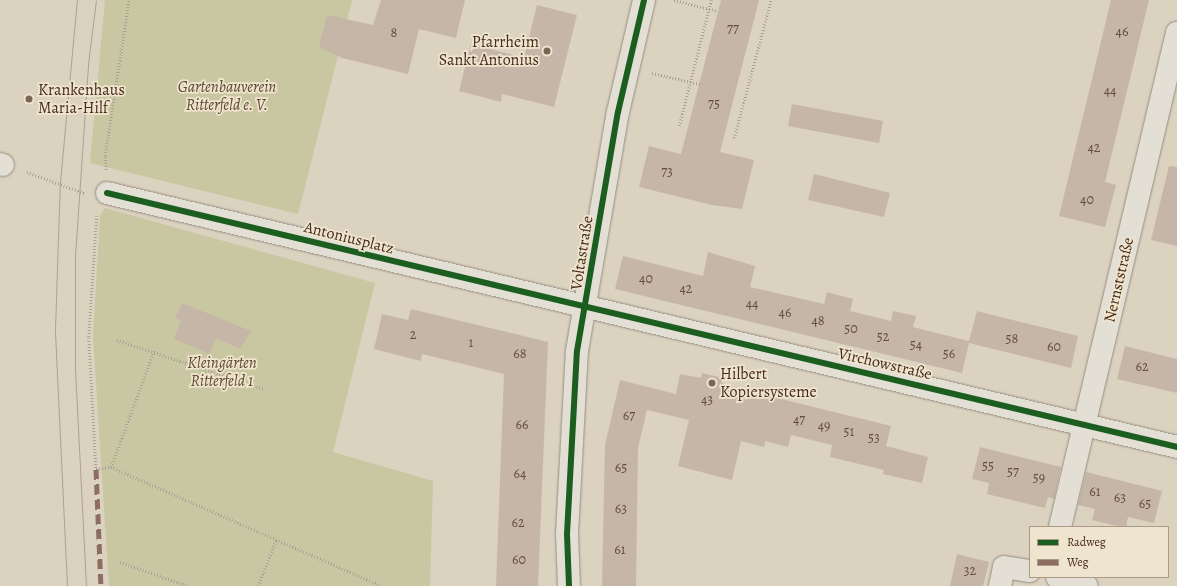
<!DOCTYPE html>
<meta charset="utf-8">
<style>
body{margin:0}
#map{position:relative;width:1177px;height:586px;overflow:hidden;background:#dbd2bf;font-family:Alegreya,serif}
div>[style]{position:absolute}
.green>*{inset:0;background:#c9c6a2}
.building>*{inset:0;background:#c6b6a8}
.path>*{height:2.5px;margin-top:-1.25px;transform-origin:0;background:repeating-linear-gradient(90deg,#a9a299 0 1px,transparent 0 3px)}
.roads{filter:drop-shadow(0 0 1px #978e82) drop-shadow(0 0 1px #978e82)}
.minor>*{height:22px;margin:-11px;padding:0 11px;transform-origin:11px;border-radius:11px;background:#e3dfd5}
.tram>*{height:1px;margin:-0.5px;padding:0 0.5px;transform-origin:0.5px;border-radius:0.5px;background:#a9a299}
.quiet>*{height:5px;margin-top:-2.5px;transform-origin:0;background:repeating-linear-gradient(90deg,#8d6e63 0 10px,transparent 0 15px)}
.cycleway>*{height:6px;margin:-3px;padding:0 3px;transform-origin:3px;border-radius:3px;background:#1b5e20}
.dots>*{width:11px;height:11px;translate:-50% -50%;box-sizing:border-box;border:2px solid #efe5ce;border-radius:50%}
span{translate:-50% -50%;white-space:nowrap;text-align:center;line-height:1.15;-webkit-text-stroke:3.5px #efe5ce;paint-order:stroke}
.number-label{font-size:14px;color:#674d3e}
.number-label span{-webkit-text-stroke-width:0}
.poi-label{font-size:16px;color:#472a1b}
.right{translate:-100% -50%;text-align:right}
.left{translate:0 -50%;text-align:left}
.park-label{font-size:16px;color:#5e4731;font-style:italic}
.street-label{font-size:16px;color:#472a1b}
.legend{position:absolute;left:1029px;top:526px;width:140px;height:52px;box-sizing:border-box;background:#efe5ce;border:1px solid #ac9a86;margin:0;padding:5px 7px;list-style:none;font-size:12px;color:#472a1b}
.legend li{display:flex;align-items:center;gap:8px;height:20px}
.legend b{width:20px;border:1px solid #ac9a86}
</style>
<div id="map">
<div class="green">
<i style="clip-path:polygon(105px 0,352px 0,298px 214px,90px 163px)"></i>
<i style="clip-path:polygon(105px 208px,375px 283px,333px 452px,433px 481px,430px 586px,109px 586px,93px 337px,100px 216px)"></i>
</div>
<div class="building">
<i style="clip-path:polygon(381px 0,465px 0,456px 38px,419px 29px,408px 74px,342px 58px,319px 47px,327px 15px,373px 25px)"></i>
<i style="clip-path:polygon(721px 0,759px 0,720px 152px,754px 160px,742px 209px,712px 205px,639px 187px,649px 146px,681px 154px)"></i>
<i style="clip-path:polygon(1111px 0,1149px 0,1105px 182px,1116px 185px,1105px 227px,1059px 216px)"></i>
<i style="clip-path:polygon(537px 5px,577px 15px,554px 107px,502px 94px,501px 102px,459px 91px,471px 44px,524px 58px)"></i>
<i style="clip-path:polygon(792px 104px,883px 121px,879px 143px,788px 126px)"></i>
<i style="clip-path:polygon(1169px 166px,1177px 167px,1177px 246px,1151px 240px)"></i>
<i style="clip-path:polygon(814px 174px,890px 193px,884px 217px,808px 200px)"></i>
<i style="clip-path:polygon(708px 252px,755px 266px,750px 287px,824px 304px,827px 292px,853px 299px,850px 311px,891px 321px,893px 311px,916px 316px,913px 327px,969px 341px,977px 311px,1078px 336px,1071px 368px,969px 343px,962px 373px,615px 289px,623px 256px,703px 276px)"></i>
<i style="clip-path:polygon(182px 303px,251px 331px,240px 349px,216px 338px,209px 354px,174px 339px,181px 321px,175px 318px)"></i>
<i style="clip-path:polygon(411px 309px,548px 342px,538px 586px,496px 586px,504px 374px,422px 354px,421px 361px,374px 349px,382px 314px,408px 320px)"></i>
<i style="clip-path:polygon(1125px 346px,1177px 359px,1177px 393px,1117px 379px)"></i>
<i style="clip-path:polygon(702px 373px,723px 378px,721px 383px,737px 388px,891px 426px,886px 446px,928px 457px,922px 483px,883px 474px,884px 470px,830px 457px,832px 445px,791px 435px,788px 447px,765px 441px,764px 447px,741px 441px,732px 480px,678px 466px,689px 420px,647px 410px,638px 448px,636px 586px,602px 586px,605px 445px,620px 380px,676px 394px,680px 374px,701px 378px)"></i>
<i style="clip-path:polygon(980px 447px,1061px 467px,1054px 499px,1048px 497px,1045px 508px,987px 494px,989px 483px,972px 479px)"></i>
<i style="clip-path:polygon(1086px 472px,1162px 491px,1154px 523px,1128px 517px,1126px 527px,1121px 527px,1092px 520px,1095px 509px,1078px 505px)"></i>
<i style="clip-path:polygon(957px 554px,989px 562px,983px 586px,950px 586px)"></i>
</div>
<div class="path">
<i style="left:674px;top:0;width:45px;rotate:14deg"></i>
<i style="left:652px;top:73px;width:49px;rotate:12.9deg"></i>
<i style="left:679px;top:126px;width:130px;rotate:-75.7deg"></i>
<i style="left:734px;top:138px;width:143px;rotate:-75deg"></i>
<i style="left:106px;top:170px;width:14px;rotate:-94deg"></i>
<i style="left:105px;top:156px;width:158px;rotate:-81.3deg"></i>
<i style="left:27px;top:172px;width:61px;rotate:20.2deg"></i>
<i style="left:97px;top:216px;width:122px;rotate:93.8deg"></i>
<i style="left:89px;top:338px;width:131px;rotate:86.9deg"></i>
<i style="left:96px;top:469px;width:15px;rotate:-8deg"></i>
<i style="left:111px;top:467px;width:296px;rotate:23.7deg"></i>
<i style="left:117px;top:340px;width:155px;rotate:18.4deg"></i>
<i style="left:111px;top:467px;width:124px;rotate:-69.7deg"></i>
<i style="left:120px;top:562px;width:72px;rotate:19.4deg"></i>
<i style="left:258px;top:586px;width:49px;rotate:-68.6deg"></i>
</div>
<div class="roads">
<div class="minor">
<i style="left:0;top:164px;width:3px;rotate:18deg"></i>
<i style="left:107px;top:193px;width:1100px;rotate:13.35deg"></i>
<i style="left:1060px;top:527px;width:508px;rotate:-76.68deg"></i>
<i style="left:1057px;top:577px;width:31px;rotate:17deg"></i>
<i style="left:569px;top:586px;width:52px;rotate:-92.2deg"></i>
<i style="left:567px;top:534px;width:183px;rotate:-86.9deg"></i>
<i style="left:577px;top:351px;width:242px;rotate:-80.3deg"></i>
<i style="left:618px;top:112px;width:115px;rotate:-76.9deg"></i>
<i style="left:1000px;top:586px;width:19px;rotate:-78deg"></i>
<i style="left:1004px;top:567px;width:26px;rotate:9deg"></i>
</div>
</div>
<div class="tram">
<i style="left:67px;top:586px;width:257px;rotate:-92.7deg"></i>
<i style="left:55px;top:329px;width:147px;rotate:-88.1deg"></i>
<i style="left:60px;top:182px;width:183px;rotate:-84.7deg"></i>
<i style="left:86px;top:586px;width:214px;rotate:-92.9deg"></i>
<i style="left:75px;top:372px;width:116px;rotate:-90deg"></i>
<i style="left:75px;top:256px;width:192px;rotate:-86.1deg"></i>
<i style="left:88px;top:64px;width:64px;rotate:-82.9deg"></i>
</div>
<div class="quiet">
<i style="left:96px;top:469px;width:117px;rotate:87.6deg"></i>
</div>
<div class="cycleway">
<i style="left:107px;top:193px;width:1100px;rotate:13.35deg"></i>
<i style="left:569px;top:586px;width:52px;rotate:-92.2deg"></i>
<i style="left:567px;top:534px;width:183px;rotate:-86.9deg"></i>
<i style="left:577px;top:351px;width:242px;rotate:-80.3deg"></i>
<i style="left:618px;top:112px;width:115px;rotate:-76.9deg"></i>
</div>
<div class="dots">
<i style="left:547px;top:51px;background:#7b6554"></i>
<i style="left:29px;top:99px;background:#7b6554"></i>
<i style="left:712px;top:383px;background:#7b6554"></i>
</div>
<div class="number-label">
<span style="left:733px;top:29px">77</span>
<span style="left:1122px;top:32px">46</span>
<span style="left:394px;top:33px">8</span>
<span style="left:1110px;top:91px">44</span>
<span style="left:714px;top:104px">75</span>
<span style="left:1094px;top:148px">42</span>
<span style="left:667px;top:172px">73</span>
<span style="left:1087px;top:200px">40</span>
<span style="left:646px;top:279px">40</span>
<span style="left:686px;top:289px">42</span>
<span style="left:752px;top:304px">44</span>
<span style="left:785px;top:313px">46</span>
<span style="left:818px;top:321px">48</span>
<span style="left:851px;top:329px">50</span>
<span style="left:413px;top:335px">2</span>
<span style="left:883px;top:337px">52</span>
<span style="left:1012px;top:339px">58</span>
<span style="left:471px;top:343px">1</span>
<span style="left:916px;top:345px">54</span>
<span style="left:1054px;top:347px">60</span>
<span style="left:520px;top:354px">68</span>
<span style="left:949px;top:354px">56</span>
<span style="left:1142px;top:367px">62</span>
<span style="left:707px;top:400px">43</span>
<span style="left:629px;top:416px">67</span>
<span style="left:799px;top:420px">47</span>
<span style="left:522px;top:425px">66</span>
<span style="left:824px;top:426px">49</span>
<span style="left:849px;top:432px">51</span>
<span style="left:874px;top:438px">53</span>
<span style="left:988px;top:466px">55</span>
<span style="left:621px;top:468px">65</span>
<span style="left:1013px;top:472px">57</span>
<span style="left:520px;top:474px">64</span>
<span style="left:1039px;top:478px">59</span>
<span style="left:1095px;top:492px">61</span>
<span style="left:1120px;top:498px">63</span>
<span style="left:1145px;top:504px">65</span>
<span style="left:621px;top:509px">63</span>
<span style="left:518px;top:523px">62</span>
<span style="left:620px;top:550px">61</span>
<span style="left:519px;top:560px">60</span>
<span style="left:970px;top:571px">32</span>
</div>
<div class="poi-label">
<span class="right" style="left:539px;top:51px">Pfarrheim<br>Sankt Antonius</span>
<span class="left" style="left:38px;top:99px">Krankenhaus<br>Maria-Hilf</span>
<span class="left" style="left:720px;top:383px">Hilbert<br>Kopiersysteme</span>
</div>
<div class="park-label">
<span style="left:227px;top:96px">Gartenbauverein<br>Ritterfeld e. V.</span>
<span style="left:222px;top:372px">Kleingärten<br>Ritterfeld 1</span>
</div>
<div class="street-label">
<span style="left:349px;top:238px;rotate:14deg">Antoniusplatz</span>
<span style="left:582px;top:253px;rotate:-81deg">Voltastraße</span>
<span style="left:1119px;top:280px;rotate:-77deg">Nernststraße</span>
<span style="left:885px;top:364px;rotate:13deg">Virchowstraße</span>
</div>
<ul class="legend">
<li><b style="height:5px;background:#1b5e20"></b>Radweg</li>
<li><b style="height:5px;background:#8d6e63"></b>Weg</li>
</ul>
</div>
